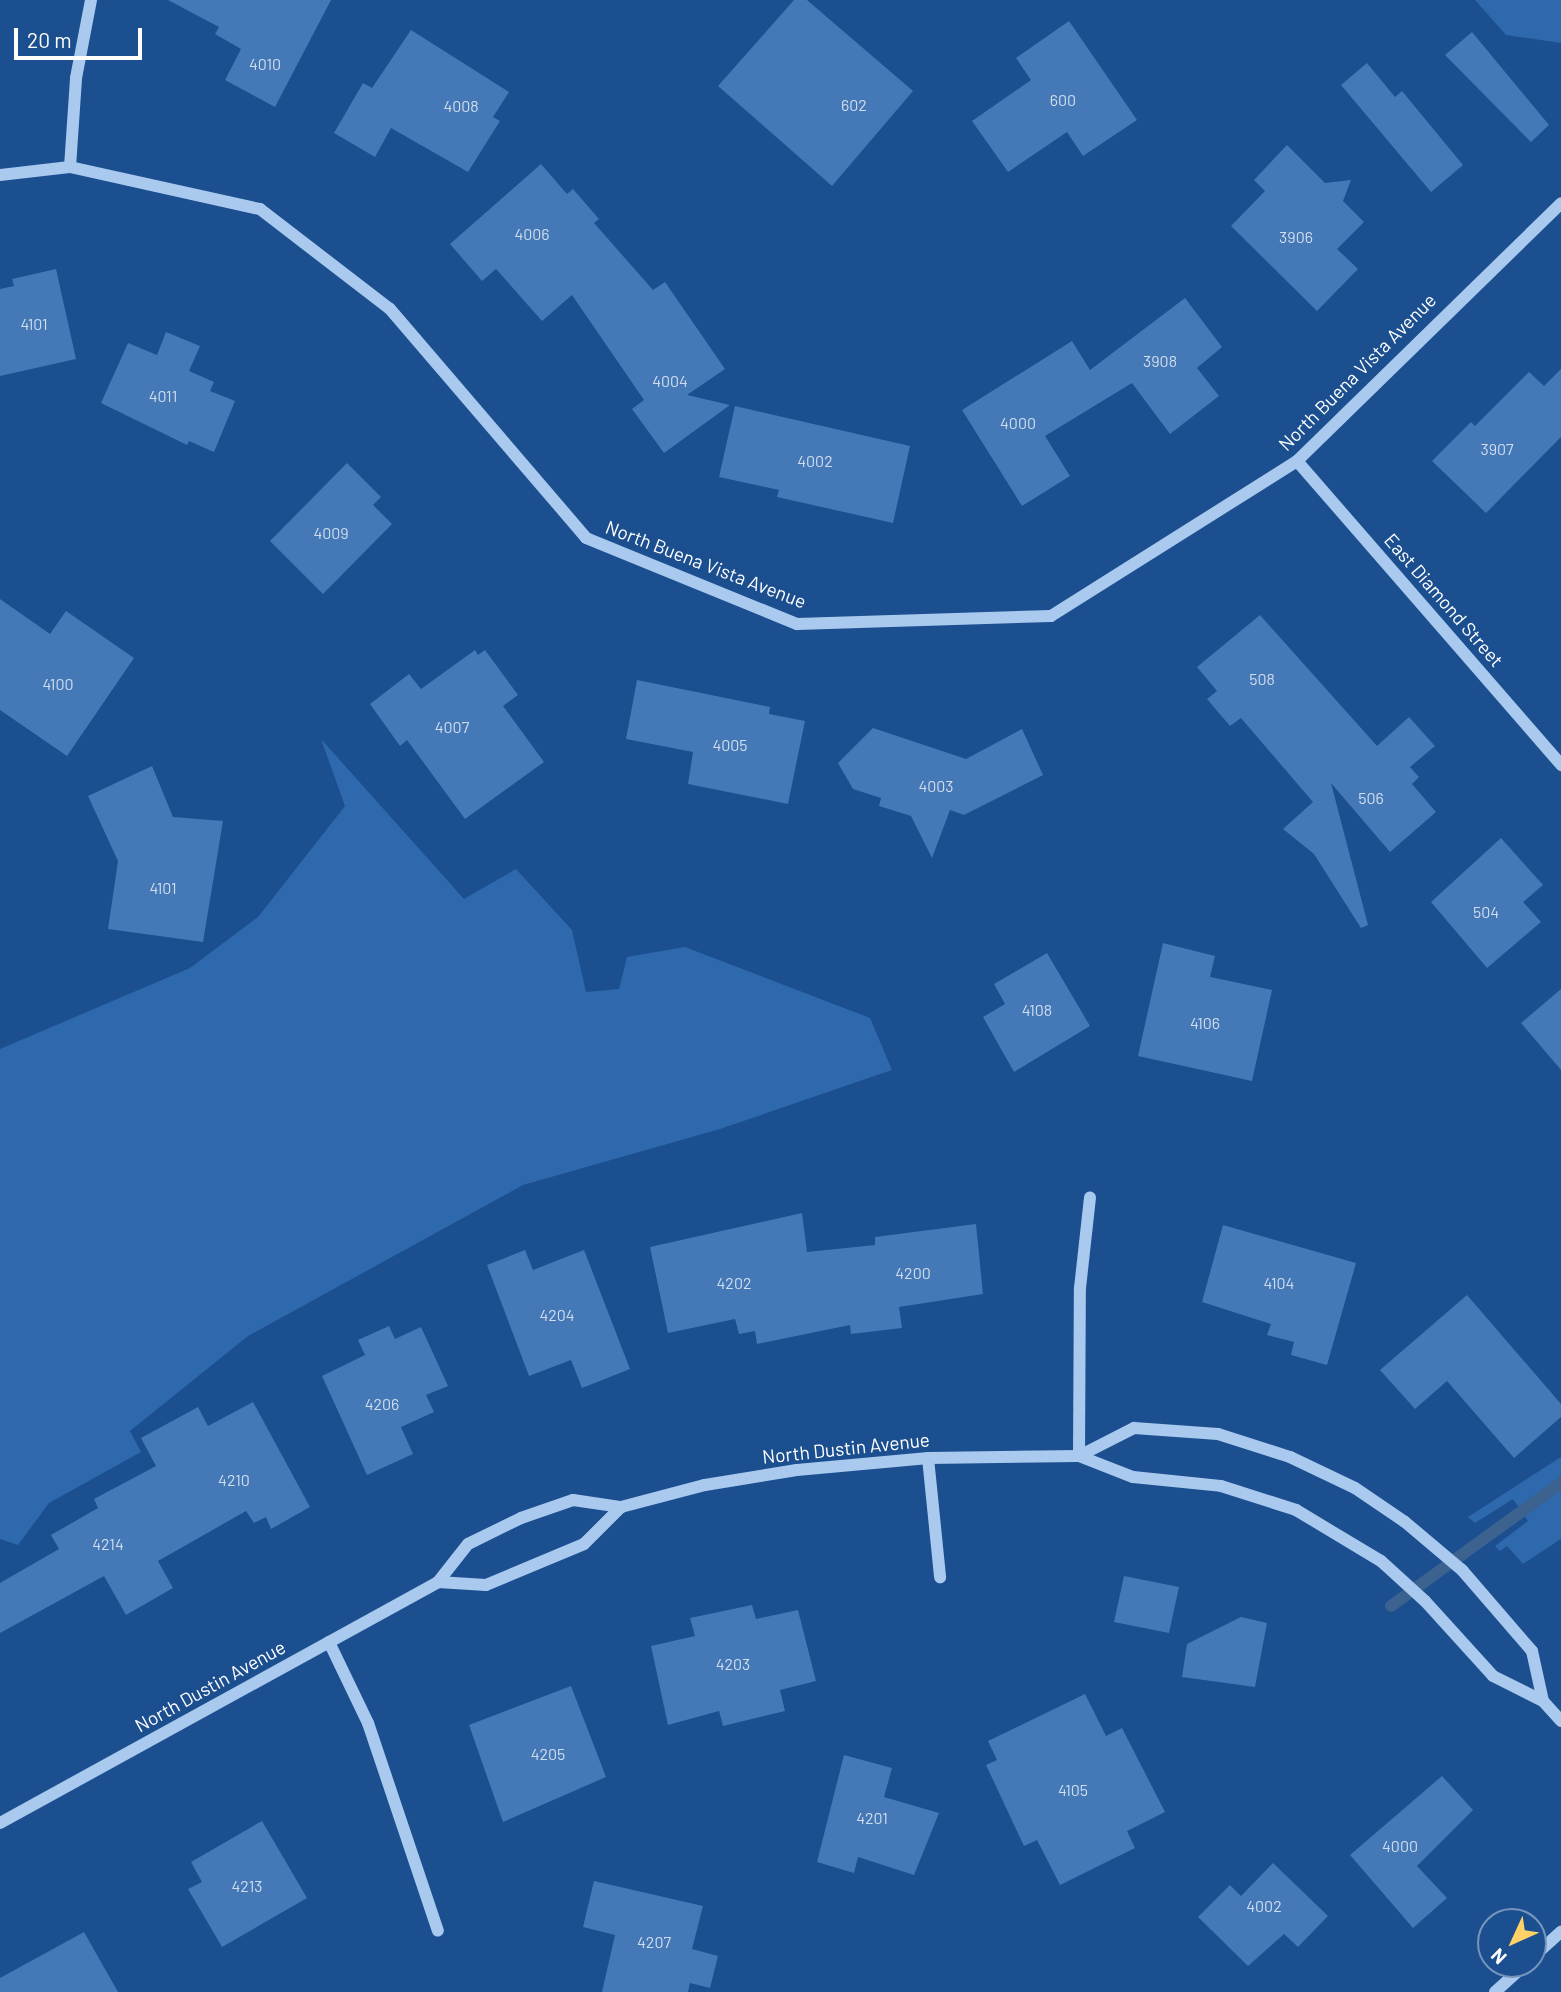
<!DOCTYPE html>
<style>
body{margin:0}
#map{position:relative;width:1561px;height:1992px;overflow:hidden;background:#1b4f8f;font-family:Barlow,sans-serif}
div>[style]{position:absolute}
.green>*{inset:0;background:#2e69ad}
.stream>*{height:12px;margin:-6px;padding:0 6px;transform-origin:6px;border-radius:6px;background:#3c6290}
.building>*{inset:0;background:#4478b7}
.minor>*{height:12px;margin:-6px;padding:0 6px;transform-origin:6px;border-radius:6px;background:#a9c9ee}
span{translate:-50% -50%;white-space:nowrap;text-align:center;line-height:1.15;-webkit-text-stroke:6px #1b4f8f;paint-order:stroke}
.number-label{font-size:16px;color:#d0dded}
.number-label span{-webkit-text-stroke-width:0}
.street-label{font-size:19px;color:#fff}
.north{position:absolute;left:1477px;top:1908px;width:70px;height:70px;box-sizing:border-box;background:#1b4f8f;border:2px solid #7695bc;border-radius:50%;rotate:225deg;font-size:19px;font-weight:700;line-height:28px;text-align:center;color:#fff}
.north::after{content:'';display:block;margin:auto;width:24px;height:32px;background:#ffd166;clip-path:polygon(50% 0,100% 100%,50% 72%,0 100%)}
.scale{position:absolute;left:14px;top:28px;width:128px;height:32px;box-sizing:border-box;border:4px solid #fff;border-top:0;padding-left:9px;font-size:21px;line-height:24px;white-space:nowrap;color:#fff;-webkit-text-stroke:5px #1b4f8f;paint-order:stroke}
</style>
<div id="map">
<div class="green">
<i style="clip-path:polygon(1475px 0,1561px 0,1561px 43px,1506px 35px)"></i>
<i style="clip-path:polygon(321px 739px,464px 899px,516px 869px,572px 930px,586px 992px,619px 989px,627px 957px,685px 947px,870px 1018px,892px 1070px,720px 1129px,523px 1185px,248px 1336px,130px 1431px,141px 1452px,49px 1503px,18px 1545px,0 1539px,0 1049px,190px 968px,258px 917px,345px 806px)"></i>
<i style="clip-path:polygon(1561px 1457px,1561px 1539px,1523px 1564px,1507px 1546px,1500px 1551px,1495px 1546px,1528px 1521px,1513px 1499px,1475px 1523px,1468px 1517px)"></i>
</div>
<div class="stream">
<i style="left:1391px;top:1606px;width:210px;rotate:-35.9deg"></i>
</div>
<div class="building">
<i style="clip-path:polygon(168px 0,331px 0,275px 107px,225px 80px,241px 49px,215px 34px,219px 27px)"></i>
<i style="clip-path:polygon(794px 0,807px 0,913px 91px,832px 186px,718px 86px)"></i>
<i style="clip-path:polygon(1069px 21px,1137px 120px,1083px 156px,1067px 132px,1008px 172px,972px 121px,1031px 80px,1016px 58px)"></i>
<i style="clip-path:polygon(411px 30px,509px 92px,493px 117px,500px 121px,468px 172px,391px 128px,375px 157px,334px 133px,363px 83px,372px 88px)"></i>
<i style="clip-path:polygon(1472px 32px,1549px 125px,1531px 142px,1445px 55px)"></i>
<i style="clip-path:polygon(1367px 63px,1395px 97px,1402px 91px,1463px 165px,1431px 192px,1341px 85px)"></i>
<i style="clip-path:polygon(1287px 145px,1325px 183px,1351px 180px,1343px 201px,1364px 222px,1337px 249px,1358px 269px,1317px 311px,1231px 226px,1265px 191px,1254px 180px)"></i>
<i style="clip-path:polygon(541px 164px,567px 194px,573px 189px,599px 219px,594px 223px,653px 290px,665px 282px,725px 369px,687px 395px,730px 405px,664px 453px,632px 409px,644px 400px,572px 295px,542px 321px,496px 269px,482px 281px,450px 244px)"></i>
<i style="clip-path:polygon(56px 269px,76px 359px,0 376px,0 289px,14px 286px,12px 279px)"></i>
<i style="clip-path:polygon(1185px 298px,1222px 347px,1197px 368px,1219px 396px,1170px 434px,1132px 383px,1045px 436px,1070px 476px,1022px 506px,962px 410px,1072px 341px,1090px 370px)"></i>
<i style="clip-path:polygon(166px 332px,200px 346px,189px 371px,214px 382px,210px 391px,235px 401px,214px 452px,189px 441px,187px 445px,101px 403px,128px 343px,157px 355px)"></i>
<i style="clip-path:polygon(1561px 369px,1561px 437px,1486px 513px,1432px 461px,1471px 422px,1475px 426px,1529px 372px,1544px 386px)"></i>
<i style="clip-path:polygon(735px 406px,910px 446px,893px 523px,777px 497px,779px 490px,719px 477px)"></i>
<i style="clip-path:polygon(347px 463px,381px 497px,373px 505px,392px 524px,323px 594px,270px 541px)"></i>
<i style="clip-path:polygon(0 599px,50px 634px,66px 611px,134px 658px,67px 756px,0 710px)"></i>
<i style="clip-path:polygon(1260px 615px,1377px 746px,1409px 717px,1435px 746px,1410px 767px,1419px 777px,1412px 784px,1436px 812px,1390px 852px,1331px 783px,1368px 925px,1361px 928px,1314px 854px,1283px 829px,1313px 802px,1241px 718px,1230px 726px,1207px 699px,1217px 691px,1197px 667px)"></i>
<i style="clip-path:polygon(475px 650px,478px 655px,485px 650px,518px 695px,503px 706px,544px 762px,465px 819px,407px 740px,400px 746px,370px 704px,409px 674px,421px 689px)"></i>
<i style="clip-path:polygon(637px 680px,770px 707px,769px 714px,805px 721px,788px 804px,688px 784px,693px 752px,626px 739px)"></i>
<i style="clip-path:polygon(873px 728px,966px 759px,1022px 729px,1043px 775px,964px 815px,950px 810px,932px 858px,911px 816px,879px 806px,881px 798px,853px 789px,838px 763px)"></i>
<i style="clip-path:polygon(152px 766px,173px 817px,223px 821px,203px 942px,108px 929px,118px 861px,88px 796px)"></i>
<i style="clip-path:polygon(1501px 838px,1543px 885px,1523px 902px,1541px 922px,1487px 968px,1431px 902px)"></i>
<i style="clip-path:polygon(1163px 943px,1215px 956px,1210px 977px,1272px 990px,1252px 1081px,1138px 1056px)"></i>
<i style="clip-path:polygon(1047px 953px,1090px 1026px,1014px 1072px,983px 1017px,1005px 1004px,994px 984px)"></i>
<i style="clip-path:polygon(1561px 989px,1561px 1070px,1521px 1023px)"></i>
<i style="clip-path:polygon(802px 1213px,807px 1252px,875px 1245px,875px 1237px,976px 1224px,983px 1294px,899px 1307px,902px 1328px,851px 1334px,850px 1325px,757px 1344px,755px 1331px,739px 1334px,735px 1319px,668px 1333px,650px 1247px)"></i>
<i style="clip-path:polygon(1223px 1225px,1356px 1263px,1327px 1365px,1291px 1355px,1294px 1342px,1267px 1335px,1271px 1324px,1202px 1302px)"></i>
<i style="clip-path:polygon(525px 1250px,533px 1270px,584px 1250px,630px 1369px,582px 1388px,571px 1360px,529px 1376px,487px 1265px)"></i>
<i style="clip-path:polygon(1467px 1295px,1561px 1404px,1561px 1417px,1514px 1458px,1447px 1381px,1415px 1409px,1380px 1370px)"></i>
<i style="clip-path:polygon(389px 1326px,395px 1339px,421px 1327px,448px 1386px,426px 1395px,434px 1412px,401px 1427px,413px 1454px,367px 1475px,322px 1376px,365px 1355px,358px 1340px)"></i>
<i style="clip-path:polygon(253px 1402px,310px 1507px,271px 1529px,266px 1517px,254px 1523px,246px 1511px,158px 1561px,173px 1588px,126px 1615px,104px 1576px,0 1633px,0 1583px,59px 1549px,51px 1535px,98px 1508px,94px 1499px,156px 1466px,141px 1438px,198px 1407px,208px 1426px)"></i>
<i style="clip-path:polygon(1124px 1576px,1179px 1587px,1169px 1633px,1114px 1622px)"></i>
<i style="clip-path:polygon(752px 1605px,756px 1619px,798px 1610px,816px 1681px,780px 1690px,785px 1711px,723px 1726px,719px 1711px,668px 1725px,651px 1646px,695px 1636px,690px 1618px)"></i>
<i style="clip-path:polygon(1241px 1617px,1267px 1623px,1255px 1687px,1182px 1677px,1187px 1644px)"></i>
<i style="clip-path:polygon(571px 1686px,606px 1777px,503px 1822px,469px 1725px)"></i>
<i style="clip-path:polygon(1085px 1694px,1106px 1736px,1122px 1728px,1165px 1812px,1127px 1831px,1135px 1848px,1060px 1885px,1037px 1840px,1024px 1846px,986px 1765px,997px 1760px,988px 1741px)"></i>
<i style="clip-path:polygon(844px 1755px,892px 1768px,884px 1797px,939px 1813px,914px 1875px,858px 1857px,854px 1873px,817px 1862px)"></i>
<i style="clip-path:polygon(1442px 1776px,1473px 1810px,1417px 1866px,1447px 1898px,1413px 1928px,1350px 1855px)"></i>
<i style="clip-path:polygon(262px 1821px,307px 1898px,222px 1947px,188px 1889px,202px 1882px,191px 1862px)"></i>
<i style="clip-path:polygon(1273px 1863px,1328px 1916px,1298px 1947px,1284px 1934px,1248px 1966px,1198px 1917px,1230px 1885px,1241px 1896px)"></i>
<i style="clip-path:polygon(594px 1881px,703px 1906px,692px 1949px,718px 1956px,710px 1988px,690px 1983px,688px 1992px,602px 1992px,615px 1935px,583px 1927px)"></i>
<i style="clip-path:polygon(84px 1932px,118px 1992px,0 1992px,0 1978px)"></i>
</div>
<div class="minor">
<i style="left:70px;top:167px;width:89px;rotate:-86.1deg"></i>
<i style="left:76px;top:78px;width:79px;rotate:-79.1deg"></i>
<i style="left:0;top:175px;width:70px;rotate:-6.5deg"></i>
<i style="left:70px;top:167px;width:195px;rotate:12.5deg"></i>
<i style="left:260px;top:209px;width:164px;rotate:37.6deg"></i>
<i style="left:390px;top:309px;width:301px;rotate:49.4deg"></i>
<i style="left:586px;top:538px;width:228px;rotate:22.2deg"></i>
<i style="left:797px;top:624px;width:254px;rotate:-1.8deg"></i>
<i style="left:1051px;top:616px;width:291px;rotate:-32.2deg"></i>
<i style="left:1297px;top:461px;width:369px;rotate:-44.3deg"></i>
<i style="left:1297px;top:461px;width:403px;rotate:49deg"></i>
<i style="left:1079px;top:1456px;width:62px;rotate:-27deg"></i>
<i style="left:1134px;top:1428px;width:84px;rotate:4.1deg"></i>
<i style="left:1218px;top:1434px;width:76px;rotate:17.7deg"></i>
<i style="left:1290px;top:1457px;width:72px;rotate:25.5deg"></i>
<i style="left:1355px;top:1488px;width:60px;rotate:34.2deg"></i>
<i style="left:1405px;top:1522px;width:75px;rotate:40.1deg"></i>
<i style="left:1462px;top:1570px;width:107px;rotate:49.2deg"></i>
<i style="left:1532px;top:1651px;width:51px;rotate:77.6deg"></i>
<i style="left:1079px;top:1456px;width:168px;rotate:-89.7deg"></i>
<i style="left:1080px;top:1288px;width:91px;rotate:-83.7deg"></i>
<i style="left:928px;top:1458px;width:120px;rotate:84.2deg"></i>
<i style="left:438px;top:1582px;width:48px;rotate:3.6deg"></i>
<i style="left:486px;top:1585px;width:106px;rotate:-22.7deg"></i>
<i style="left:584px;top:1544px;width:52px;rotate:-45deg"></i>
<i style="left:329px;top:1642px;width:90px;rotate:64.3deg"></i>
<i style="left:368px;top:1723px;width:219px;rotate:71.4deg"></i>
<i style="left:0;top:1823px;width:500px;rotate:-28.8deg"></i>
<i style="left:438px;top:1582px;width:48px;rotate:-51.7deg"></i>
<i style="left:468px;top:1544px;width:59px;rotate:-26.1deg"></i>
<i style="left:521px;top:1518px;width:55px;rotate:-19.1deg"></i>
<i style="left:573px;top:1500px;width:49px;rotate:8.3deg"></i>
<i style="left:621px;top:1507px;width:87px;rotate:-14.7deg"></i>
<i style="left:705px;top:1485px;width:93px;rotate:-9.3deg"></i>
<i style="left:797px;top:1470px;width:132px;rotate:-5.2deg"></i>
<i style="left:928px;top:1458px;width:151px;rotate:-0.8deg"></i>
<i style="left:1079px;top:1456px;width:58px;rotate:21.3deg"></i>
<i style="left:1133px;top:1477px;width:88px;rotate:5.8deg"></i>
<i style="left:1221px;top:1486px;width:79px;rotate:17.7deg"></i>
<i style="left:1296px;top:1510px;width:99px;rotate:31deg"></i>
<i style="left:1381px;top:1561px;width:59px;rotate:42.3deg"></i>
<i style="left:1425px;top:1601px;width:101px;rotate:47.8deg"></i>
<i style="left:1493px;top:1676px;width:56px;rotate:26.6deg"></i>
<i style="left:1543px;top:1701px;width:27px;rotate:48deg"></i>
<i style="left:1533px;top:1957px;width:38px;rotate:-42deg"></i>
<i style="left:1495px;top:1992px;width:42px;rotate:-42.1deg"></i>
</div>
<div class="number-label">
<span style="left:265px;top:64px">4010</span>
<span style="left:1063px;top:100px">600</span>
<span style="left:854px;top:105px">602</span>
<span style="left:461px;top:106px">4008</span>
<span style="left:532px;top:234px">4006</span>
<span style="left:1296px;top:237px">3906</span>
<span style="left:34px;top:324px">4101</span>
<span style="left:1160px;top:361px">3908</span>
<span style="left:670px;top:381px">4004</span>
<span style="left:163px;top:396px">4011</span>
<span style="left:1018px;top:423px">4000</span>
<span style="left:1497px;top:449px">3907</span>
<span style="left:815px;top:461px">4002</span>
<span style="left:331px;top:533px">4009</span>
<span style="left:1262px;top:679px">508</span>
<span style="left:58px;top:684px">4100</span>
<span style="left:452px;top:727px">4007</span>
<span style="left:730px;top:745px">4005</span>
<span style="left:936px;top:786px">4003</span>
<span style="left:1371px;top:798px">506</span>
<span style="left:163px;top:888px">4101</span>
<span style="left:1486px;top:912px">504</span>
<span style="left:1037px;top:1010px">4108</span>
<span style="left:1205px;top:1023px">4106</span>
<span style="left:913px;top:1273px">4200</span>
<span style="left:734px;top:1283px">4202</span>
<span style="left:1279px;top:1283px">4104</span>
<span style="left:557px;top:1315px">4204</span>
<span style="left:382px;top:1404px">4206</span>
<span style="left:234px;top:1480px">4210</span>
<span style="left:108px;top:1544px">4214</span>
<span style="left:733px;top:1664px">4203</span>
<span style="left:548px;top:1754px">4205</span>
<span style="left:1073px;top:1790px">4105</span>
<span style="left:872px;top:1818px">4201</span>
<span style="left:1400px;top:1846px">4000</span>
<span style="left:247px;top:1886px">4213</span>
<span style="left:1264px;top:1906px">4002</span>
<span style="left:654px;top:1942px">4207</span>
</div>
<div class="street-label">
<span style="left:1357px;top:372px;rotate:-45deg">North Buena Vista Avenue</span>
<span style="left:706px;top:564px;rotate:21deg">North Buena Vista Avenue</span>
<span style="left:1444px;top:600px;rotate:49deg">East Diamond Street</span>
<span style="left:846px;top:1448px;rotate:-6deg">North Dustin Avenue</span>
<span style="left:210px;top:1686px;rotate:-29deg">North Dustin Avenue</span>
</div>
<div class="north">N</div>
<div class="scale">20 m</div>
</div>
